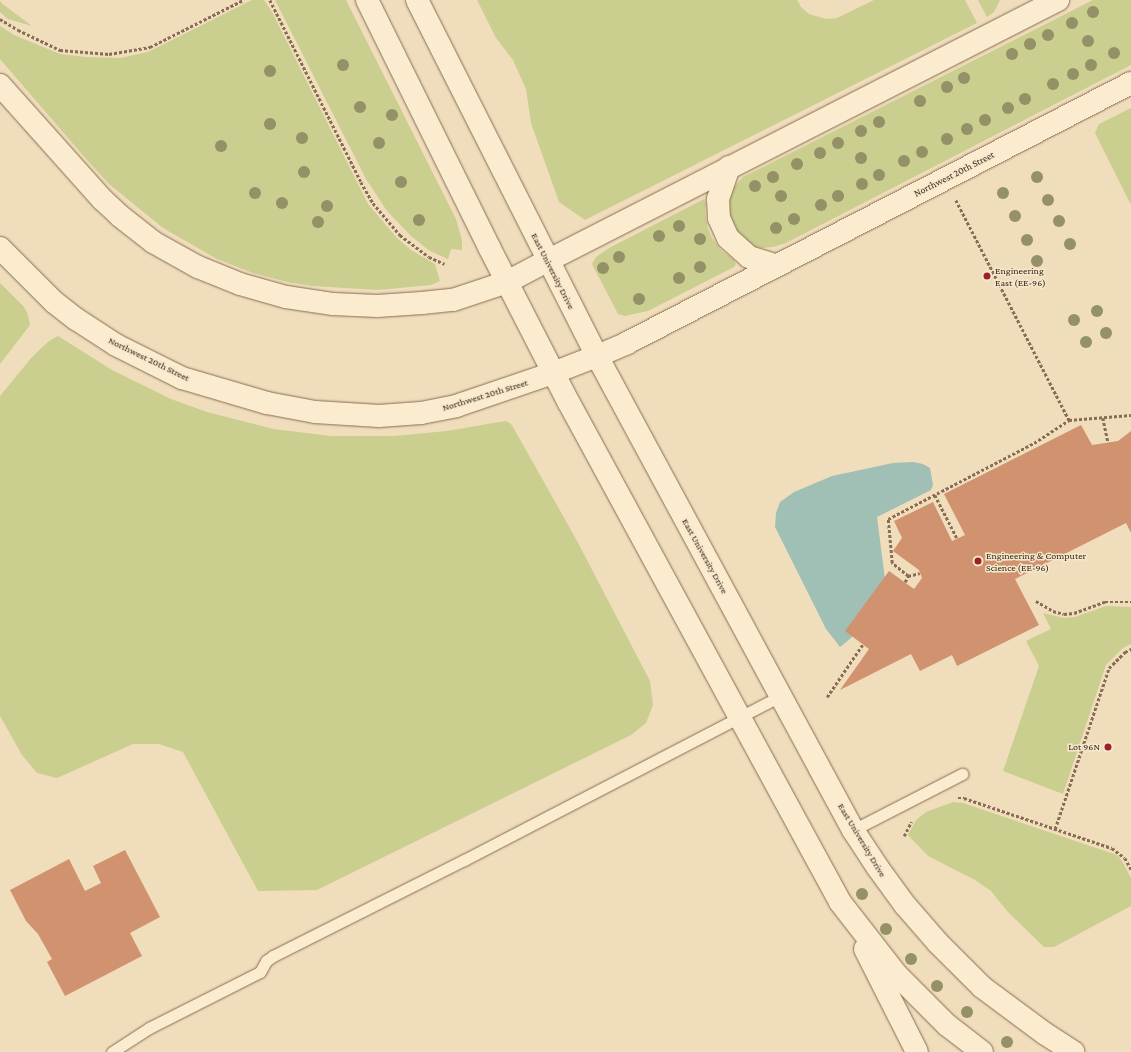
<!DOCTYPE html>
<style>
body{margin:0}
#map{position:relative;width:1131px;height:1052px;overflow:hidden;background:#f0ddbb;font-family:"Crimson Pro",serif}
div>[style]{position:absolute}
.green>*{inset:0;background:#cace8f}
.water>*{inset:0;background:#a0c0b5}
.building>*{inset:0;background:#d0926f}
.path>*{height:2.5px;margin-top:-1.25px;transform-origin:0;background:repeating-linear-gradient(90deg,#886d54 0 3px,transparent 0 5px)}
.roads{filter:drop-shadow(0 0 1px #886d54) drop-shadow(0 0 1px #886d54)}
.lane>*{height:11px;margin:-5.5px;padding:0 5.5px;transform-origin:5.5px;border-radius:5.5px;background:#fbebcf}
.street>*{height:22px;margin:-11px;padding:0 11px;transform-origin:11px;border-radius:11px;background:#fbebcf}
.secondary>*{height:22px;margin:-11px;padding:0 11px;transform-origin:11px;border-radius:11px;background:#fbebcf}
.trees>*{width:12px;height:12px;margin:-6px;border-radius:50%;background:#949166}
.dots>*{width:11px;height:11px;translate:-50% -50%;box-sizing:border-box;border:2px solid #f7e8cb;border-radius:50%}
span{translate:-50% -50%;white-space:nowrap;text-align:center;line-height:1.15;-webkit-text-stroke:3px #f7e8cb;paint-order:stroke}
.street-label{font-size:10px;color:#36261a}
.poi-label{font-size:10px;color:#36261a}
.left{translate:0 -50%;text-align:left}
.right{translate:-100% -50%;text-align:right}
</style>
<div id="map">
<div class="green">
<i style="clip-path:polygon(252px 0,264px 0,272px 12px,368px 204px,397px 238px,411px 250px,435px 264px,440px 281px,431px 285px,378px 290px,312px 286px,287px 282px,253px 273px,217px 259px,163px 228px,109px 184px,87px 160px,0 59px,0 26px,14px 35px,60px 54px,86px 57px,120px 58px,148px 52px)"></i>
<i style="clip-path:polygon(275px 0,346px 0,456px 219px,462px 240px,462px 250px,451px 249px,448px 259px,430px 251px,411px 236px,387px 211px,366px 179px)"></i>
<i style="clip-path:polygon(477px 0,797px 0,801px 7px,809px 14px,826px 19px,837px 18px,874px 0,965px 0,977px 23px,585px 220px,559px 202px,531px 123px,526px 89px,513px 60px,496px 38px)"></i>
<i style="clip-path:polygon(978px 0,1000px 0,994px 12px,987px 17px)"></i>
<i style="clip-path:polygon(1093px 0,1131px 0,1131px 65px,786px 243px,773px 247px,761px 248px,751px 246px,736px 235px,726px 207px,733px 188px,743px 177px)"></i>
<i style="clip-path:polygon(0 1px,4px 5px,32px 26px,8px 19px,0 12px)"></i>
<i style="clip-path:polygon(1131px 108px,1131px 205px,1095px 133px,1099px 124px)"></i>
<i style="clip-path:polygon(704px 199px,706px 203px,705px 212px,708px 229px,712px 238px,722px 251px,733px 259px,736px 264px,734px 267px,648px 311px,625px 316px,618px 314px,592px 264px,596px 257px,609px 248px)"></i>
<i style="clip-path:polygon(0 283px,24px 307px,28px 315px,30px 325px,0 364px)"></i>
<i style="clip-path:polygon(58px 336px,112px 370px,171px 399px,207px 412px,273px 429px,331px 436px,394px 436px,447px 431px,505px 421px,510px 423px,513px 427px,576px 539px,650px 681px,653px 705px,646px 723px,631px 735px,317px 890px,258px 891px,183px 752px,159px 744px,133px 744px,57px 778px,37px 773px,22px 755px,0 716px,0 396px,32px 357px,49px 341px)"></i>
<i style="clip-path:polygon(1106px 606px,1131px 607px,1131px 644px,1123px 648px,1106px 665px,1063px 794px,1003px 771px,1039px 666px,1026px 641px,1051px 629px,1043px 613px,1064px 618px,1075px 617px)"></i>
<i style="clip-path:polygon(953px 802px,963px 803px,1117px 855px,1122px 861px,1131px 878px,1131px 906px,1054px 947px,1044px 947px,1007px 911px,991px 891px,975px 880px,928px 856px,908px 835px,916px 820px,926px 812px)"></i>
</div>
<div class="water">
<i style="clip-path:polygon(913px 462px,923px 464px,930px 468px,933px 485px,931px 490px,877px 517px,887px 595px,857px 633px,840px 647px,826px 629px,775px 527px,776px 513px,780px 502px,794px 492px,832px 476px,893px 463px)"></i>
</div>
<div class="building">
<i style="clip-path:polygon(1081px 425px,1092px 445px,1118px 441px,1131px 431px,1131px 533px,1126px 523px,1015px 579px,1039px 625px,957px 666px,952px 655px,920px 671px,911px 654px,840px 690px,869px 649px,845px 631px,889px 571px,914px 589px,922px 578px,919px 570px,893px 551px,902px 538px,894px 521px,933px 502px,952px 541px,965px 535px,944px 494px)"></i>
<i style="clip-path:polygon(125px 850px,160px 917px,130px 933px,142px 956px,65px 996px,47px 962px,52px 959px,38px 934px,26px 921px,10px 890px,69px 859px,85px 891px,101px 883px,93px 866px)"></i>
</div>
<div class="path">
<i style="left:270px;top:0;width:203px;rotate:63.4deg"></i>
<i style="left:361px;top:182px;width:24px;rotate:60deg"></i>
<i style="left:373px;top:203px;width:42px;rotate:49.8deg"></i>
<i style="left:400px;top:235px;width:36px;rotate:37deg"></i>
<i style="left:429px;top:257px;width:17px;rotate:24deg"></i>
<i style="left:0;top:19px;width:21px;rotate:31deg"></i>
<i style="left:18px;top:30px;width:47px;rotate:25.5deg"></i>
<i style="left:60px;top:50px;width:49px;rotate:4.7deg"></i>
<i style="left:109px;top:54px;width:42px;rotate:-9.7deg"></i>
<i style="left:150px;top:47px;width:104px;rotate:-26.8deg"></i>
<i style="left:956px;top:200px;width:247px;rotate:62.8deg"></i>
<i style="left:1069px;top:420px;width:62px;rotate:-4.6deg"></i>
<i style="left:1103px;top:418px;width:25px;rotate:78deg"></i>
<i style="left:935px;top:495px;width:48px;rotate:62.9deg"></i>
<i style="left:908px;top:576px;width:12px;rotate:-14deg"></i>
<i style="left:905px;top:582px;width:7px;rotate:-63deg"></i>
<i style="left:908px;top:576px;width:21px;rotate:-141deg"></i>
<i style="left:892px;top:563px;width:44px;rotate:-95.2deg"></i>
<i style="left:888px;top:519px;width:165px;rotate:-27.5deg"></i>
<i style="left:1034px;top:443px;width:42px;rotate:-33.3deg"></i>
<i style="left:1036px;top:601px;width:20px;rotate:30deg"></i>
<i style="left:1053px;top:611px;width:11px;rotate:15deg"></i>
<i style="left:1064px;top:614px;width:10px;rotate:-6deg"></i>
<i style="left:1074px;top:613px;width:33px;rotate:-20deg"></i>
<i style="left:1105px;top:602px;width:26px"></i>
<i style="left:827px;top:697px;width:64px;rotate:-55.8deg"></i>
<i style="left:958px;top:798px;width:6px"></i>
<i style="left:964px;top:798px;width:156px;rotate:18.7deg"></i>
<i style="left:1112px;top:848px;width:16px;rotate:38deg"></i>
<i style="left:1125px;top:858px;width:13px;rotate:61deg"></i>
<i style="left:1055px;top:829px;width:170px;rotate:-71.5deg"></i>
<i style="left:1109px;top:668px;width:23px;rotate:-45deg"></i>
<i style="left:1125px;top:652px;width:7px;rotate:-27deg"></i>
<i style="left:904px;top:836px;width:16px;rotate:-63deg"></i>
</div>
<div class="roads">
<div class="lane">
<i style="left:853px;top:830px;width:123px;rotate:-27.2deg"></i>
<i style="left:112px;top:1052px;width:44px;rotate:-33deg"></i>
<i style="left:149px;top:1028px;width:124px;rotate:-26.8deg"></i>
<i style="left:260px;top:972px;width:13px;rotate:-61deg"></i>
<i style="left:266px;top:961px;width:9px;rotate:-36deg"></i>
<i style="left:273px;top:956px;width:214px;rotate:-26.7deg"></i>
<i style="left:464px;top:860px;width:357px;rotate:-27.4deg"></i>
</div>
<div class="street">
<i style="left:729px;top:167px;width:34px;rotate:109deg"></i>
<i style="left:718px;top:199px;width:19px;rotate:87deg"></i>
<i style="left:719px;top:218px;width:22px;rotate:66deg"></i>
<i style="left:728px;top:238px;width:28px;rotate:42deg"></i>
<i style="left:749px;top:257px;width:28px;rotate:17deg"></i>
<i style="left:547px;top:261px;width:574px;rotate:-27.06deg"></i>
<i style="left:597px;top:356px;width:33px;rotate:-23deg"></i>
<i style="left:627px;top:343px;width:567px;rotate:-27.29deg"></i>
</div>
<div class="secondary">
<i style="left:367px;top:0;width:275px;rotate:63.7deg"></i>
<i style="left:489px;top:247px;width:175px;rotate:62.9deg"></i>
<i style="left:569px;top:403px;width:568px;rotate:61.49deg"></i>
<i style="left:840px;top:902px;width:91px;rotate:52.1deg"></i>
<i style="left:896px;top:974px;width:72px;rotate:45deg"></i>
<i style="left:947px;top:1025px;width:44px;rotate:37.6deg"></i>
<i style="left:417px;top:0;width:399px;rotate:63.2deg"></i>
<i style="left:597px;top:356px;width:539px;rotate:61.63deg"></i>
<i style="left:853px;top:830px;width:45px;rotate:56.7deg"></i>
<i style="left:878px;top:868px;width:46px;rotate:53.9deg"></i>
<i style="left:905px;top:905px;width:50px;rotate:49deg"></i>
<i style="left:938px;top:943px;width:62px;rotate:45deg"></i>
<i style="left:982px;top:987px;width:77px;rotate:36.6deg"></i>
<i style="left:1044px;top:1033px;width:35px;rotate:33deg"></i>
<i style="left:0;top:85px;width:154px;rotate:48.2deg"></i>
<i style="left:103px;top:200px;width:23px;rotate:43deg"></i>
<i style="left:120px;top:216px;width:42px;rotate:38.2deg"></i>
<i style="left:153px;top:242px;width:51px;rotate:29.1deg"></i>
<i style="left:198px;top:267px;width:45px;rotate:22deg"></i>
<i style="left:240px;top:284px;width:48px;rotate:15.8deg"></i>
<i style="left:286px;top:297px;width:48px;rotate:8.5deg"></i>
<i style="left:333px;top:304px;width:44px;rotate:2.6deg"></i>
<i style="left:377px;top:306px;width:45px;rotate:-3.8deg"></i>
<i style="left:422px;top:303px;width:31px;rotate:-6deg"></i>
<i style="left:453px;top:300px;width:57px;rotate:-18.4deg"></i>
<i style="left:507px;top:282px;width:45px;rotate:-27.7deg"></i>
<i style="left:0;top:248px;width:76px;rotate:45deg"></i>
<i style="left:54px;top:302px;width:28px;rotate:38deg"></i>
<i style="left:76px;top:319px;width:48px;rotate:33deg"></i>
<i style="left:116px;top:345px;width:74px;rotate:26.6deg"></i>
<i style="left:182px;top:378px;width:89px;rotate:16.4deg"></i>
<i style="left:267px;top:403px;width:49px;rotate:10.6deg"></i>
<i style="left:315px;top:412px;width:64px;rotate:3.6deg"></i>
<i style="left:379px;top:416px;width:42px;rotate:-4.1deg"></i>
<i style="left:421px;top:413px;width:36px;rotate:-11deg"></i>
<i style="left:456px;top:406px;width:102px;rotate:-18.8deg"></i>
<i style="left:553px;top:373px;width:47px;rotate:-21.1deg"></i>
<i style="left:865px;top:949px;width:115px;rotate:63.2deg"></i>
</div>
</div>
<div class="trees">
<i style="left:1093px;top:12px"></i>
<i style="left:1072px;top:23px"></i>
<i style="left:1048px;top:35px"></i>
<i style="left:1088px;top:41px"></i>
<i style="left:1030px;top:44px"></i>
<i style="left:1114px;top:53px"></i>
<i style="left:1012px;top:54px"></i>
<i style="left:343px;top:65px"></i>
<i style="left:1091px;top:65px"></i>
<i style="left:270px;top:71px"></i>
<i style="left:1073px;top:74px"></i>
<i style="left:964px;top:78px"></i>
<i style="left:1053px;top:84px"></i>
<i style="left:947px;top:87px"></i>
<i style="left:1025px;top:99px"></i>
<i style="left:920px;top:101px"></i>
<i style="left:360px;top:107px"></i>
<i style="left:1008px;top:108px"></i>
<i style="left:392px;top:115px"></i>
<i style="left:985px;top:120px"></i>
<i style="left:879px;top:122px"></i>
<i style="left:270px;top:124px"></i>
<i style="left:967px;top:129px"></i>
<i style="left:861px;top:131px"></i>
<i style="left:302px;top:138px"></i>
<i style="left:947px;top:139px"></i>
<i style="left:379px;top:143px"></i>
<i style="left:838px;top:143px"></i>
<i style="left:221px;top:146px"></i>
<i style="left:922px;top:152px"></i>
<i style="left:820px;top:153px"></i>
<i style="left:861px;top:158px"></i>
<i style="left:904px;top:161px"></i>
<i style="left:797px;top:164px"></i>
<i style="left:304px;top:172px"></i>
<i style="left:879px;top:175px"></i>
<i style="left:773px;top:177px"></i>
<i style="left:1037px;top:177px"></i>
<i style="left:401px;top:182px"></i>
<i style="left:862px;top:184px"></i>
<i style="left:755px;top:186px"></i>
<i style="left:255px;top:193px"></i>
<i style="left:1003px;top:193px"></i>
<i style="left:781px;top:196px"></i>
<i style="left:838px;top:196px"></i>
<i style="left:1048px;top:200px"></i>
<i style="left:282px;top:203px"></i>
<i style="left:821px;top:205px"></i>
<i style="left:327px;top:206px"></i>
<i style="left:1015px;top:216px"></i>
<i style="left:794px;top:219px"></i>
<i style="left:419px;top:220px"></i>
<i style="left:1059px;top:221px"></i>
<i style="left:318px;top:222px"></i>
<i style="left:679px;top:226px"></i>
<i style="left:776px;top:228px"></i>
<i style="left:659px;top:236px"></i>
<i style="left:700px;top:239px"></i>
<i style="left:1027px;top:240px"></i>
<i style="left:1070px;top:244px"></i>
<i style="left:619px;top:257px"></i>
<i style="left:1037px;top:261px"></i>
<i style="left:700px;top:267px"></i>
<i style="left:603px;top:268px"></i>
<i style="left:679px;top:278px"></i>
<i style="left:639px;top:299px"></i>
<i style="left:1097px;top:311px"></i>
<i style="left:1074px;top:320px"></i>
<i style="left:1106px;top:333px"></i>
<i style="left:1086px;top:342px"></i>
<i style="left:862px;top:894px"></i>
<i style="left:886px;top:929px"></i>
<i style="left:911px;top:959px"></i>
<i style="left:937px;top:986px"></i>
<i style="left:967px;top:1012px"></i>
<i style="left:1007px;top:1042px"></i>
</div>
<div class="dots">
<i style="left:987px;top:276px;background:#9a2129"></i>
<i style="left:978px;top:561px;background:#9a2129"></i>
<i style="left:1108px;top:747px;background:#9a2129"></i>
</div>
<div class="street-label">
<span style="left:954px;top:174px;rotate:-27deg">Northwest 20th Street</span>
<span style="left:553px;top:271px;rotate:63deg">East University Drive</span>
<span style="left:149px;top:359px;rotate:26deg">Northwest 20th Street</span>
<span style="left:485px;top:395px;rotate:-17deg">Northwest 20th Street</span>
<span style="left:705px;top:556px;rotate:61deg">East University Drive</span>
<span style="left:862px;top:840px;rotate:59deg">East University Drive</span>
</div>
<div class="poi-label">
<span class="left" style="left:995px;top:276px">Engineering<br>East (EE-96)</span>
<span class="left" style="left:986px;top:561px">Engineering &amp; Computer<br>Science (EE-96)</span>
<span class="right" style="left:1100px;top:747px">Lot 96N</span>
</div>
</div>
